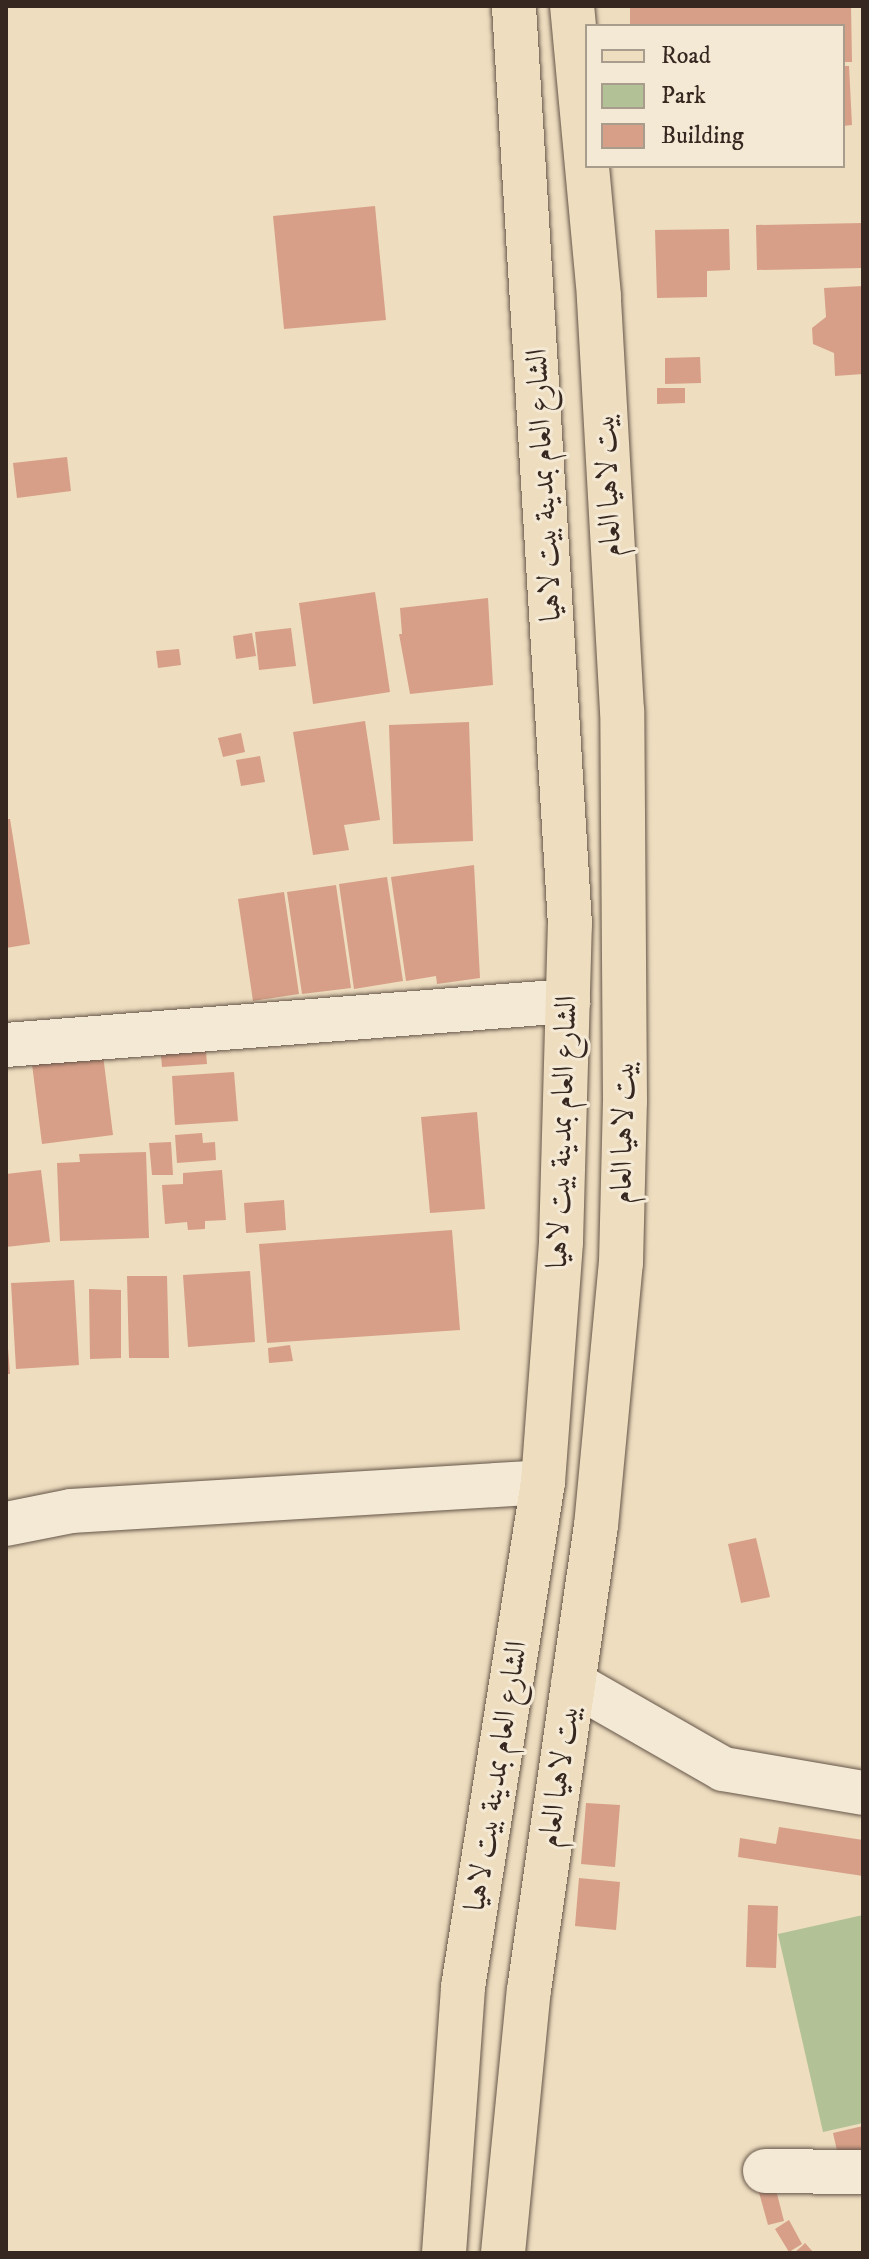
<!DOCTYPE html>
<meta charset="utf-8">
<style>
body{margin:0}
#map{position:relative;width:869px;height:2259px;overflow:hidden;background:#eeddbf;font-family:"IM FELL DW Pica",Amiri,serif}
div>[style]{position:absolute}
.green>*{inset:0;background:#b3c296}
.building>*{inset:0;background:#d79f87}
.roads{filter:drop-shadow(0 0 2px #645548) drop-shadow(0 0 2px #645548)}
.minor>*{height:44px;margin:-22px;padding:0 22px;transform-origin:22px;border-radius:22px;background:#f4e9d5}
.major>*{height:44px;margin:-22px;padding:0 22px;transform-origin:22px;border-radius:22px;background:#eeddbf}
span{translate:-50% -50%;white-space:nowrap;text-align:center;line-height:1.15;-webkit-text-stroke:6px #f4e9d5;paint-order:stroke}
.street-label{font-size:30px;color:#362820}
.frame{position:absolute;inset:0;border:8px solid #362820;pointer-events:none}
.legend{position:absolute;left:585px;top:24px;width:260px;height:144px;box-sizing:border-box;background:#f4e9d5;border:2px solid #a89c8d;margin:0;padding:10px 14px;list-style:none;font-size:24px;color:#362820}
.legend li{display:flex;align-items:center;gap:16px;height:40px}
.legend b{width:40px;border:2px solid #a89c8d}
</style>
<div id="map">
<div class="green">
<i style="clip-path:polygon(863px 1915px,863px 2123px,823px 2132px,778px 1934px)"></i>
</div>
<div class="building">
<i style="clip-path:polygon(630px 6px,851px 6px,852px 62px,843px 62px,843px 26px,630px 26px)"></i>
<i style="clip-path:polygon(843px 66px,849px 66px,852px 125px,843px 126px)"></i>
<i style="clip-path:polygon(375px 206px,386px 320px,284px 329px,273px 216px)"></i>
<i style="clip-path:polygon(863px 223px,863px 268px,757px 270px,756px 225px)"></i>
<i style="clip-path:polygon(729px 229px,730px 270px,707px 271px,707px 297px,657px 298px,655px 230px)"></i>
<i style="clip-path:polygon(863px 286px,863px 374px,835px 376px,834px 353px,813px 344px,812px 328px,826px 317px,824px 288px)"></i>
<i style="clip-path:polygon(700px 357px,701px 383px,665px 384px,665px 358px)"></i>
<i style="clip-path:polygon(657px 388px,685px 388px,685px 403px,657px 404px)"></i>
<i style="clip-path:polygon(67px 457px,71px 491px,17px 498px,13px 463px)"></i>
<i style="clip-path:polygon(375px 592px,390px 692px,313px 704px,299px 603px)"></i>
<i style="clip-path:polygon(488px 598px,493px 685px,410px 694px,399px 634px,402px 634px,400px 608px)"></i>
<i style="clip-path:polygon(291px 628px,296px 666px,259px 670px,255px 632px)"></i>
<i style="clip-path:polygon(252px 633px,256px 656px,236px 659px,233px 636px)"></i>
<i style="clip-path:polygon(179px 649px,181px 665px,158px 668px,156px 651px)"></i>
<i style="clip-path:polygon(365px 721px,380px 820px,344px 825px,349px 850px,313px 855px,293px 732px)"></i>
<i style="clip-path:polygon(469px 722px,473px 841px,393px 844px,389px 725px)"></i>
<i style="clip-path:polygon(241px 733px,245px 752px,223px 757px,218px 738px)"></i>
<i style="clip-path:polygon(260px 756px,265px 782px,241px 786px,236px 760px)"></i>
<i style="clip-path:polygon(6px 819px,10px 819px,30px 944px,6px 948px)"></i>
<i style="clip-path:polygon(474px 865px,480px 978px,437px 984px,436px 976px,406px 981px,391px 877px)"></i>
<i style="clip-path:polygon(387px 877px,403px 981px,354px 989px,339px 884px)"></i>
<i style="clip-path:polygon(336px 885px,351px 988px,302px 994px,287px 892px)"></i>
<i style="clip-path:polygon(284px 892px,299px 994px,253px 1001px,238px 899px)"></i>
<i style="clip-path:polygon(205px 1040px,207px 1064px,162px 1067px,160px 1043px)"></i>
<i style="clip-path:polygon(103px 1055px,113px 1135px,42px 1144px,32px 1064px)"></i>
<i style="clip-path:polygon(234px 1072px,238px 1121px,175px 1125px,172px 1076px)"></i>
<i style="clip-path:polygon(477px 1112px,485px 1209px,430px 1213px,421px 1117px)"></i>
<i style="clip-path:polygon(202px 1133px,203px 1143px,215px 1142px,216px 1160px,177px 1163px,175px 1135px)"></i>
<i style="clip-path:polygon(171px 1142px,173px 1175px,152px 1175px,149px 1143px)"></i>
<i style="clip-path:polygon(146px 1152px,149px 1238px,60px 1241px,57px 1163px,80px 1162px,79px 1154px)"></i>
<i style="clip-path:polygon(41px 1170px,50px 1242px,6px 1247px,6px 1174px)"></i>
<i style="clip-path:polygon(222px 1170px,226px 1220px,205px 1221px,205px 1229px,188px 1230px,187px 1222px,165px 1224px,162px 1185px,183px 1184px,183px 1173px)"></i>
<i style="clip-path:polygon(284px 1200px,286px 1230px,246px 1233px,244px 1203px)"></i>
<i style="clip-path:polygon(452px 1230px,460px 1330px,267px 1343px,259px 1244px)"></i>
<i style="clip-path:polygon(250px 1271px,255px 1342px,188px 1347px,183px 1275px)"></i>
<i style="clip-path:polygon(127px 1276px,167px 1276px,169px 1358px,129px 1358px)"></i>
<i style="clip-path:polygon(74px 1280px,79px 1365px,16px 1369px,11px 1283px)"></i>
<i style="clip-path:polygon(89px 1289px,121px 1290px,121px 1358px,90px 1359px)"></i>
<i style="clip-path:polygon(290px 1345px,293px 1361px,269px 1363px,268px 1348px)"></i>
<i style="clip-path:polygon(6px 1348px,8px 1348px,10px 1374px,6px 1374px)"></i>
<i style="clip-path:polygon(756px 1538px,770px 1597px,741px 1603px,728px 1544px)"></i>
<i style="clip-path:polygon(586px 1803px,620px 1805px,615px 1867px,581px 1864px)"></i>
<i style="clip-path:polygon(779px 1827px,863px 1840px,863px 1876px,738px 1857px,740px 1838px,776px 1844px)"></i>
<i style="clip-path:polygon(579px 1878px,620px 1882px,616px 1930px,575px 1926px)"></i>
<i style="clip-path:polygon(748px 1905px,778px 1906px,776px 1968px,746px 1967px)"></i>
<i style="clip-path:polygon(863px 2126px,863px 2159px,840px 2164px,833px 2133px)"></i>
<i style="clip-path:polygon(755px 2178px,775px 2186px,784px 2221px,768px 2225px)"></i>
<i style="clip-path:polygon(789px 2220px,802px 2244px,789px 2252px,775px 2229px)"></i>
<i style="clip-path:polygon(805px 2243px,814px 2253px,794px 2253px,802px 2246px)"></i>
</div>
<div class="roads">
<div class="minor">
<i style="left:6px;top:1045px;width:564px;rotate:-4.48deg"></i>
<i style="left:6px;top:1524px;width:66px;rotate:-11.3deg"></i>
<i style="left:71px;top:1511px;width:473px;rotate:-3.5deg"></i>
<i style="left:573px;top:1683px;width:173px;rotate:29.8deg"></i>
<i style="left:723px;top:1769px;width:142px;rotate:9.7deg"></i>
<i style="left:765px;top:2171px;width:98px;rotate:0.6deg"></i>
</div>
<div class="major">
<i style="left:444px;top:2253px;width:267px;rotate:-85.9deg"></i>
<i style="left:463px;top:1987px;width:511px;rotate:-81deg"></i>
<i style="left:543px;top:1482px;width:241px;rotate:-85.7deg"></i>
<i style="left:561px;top:1242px;width:317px;rotate:-88.4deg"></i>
<i style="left:570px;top:925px;width:921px;rotate:-93.49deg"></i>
<i style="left:503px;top:2253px;width:264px;rotate:-84.4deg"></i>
<i style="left:529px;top:1990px;width:469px;rotate:-81.8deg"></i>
<i style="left:596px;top:1526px;width:264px;rotate:-84.6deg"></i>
<i style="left:621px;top:1263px;width:162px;rotate:-88.6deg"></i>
<i style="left:625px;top:1101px;width:390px;rotate:-90.4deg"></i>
<i style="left:622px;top:711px;width:416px;rotate:-93.2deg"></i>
<i style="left:599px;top:296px;width:291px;rotate:-95.3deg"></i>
</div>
</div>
<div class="street-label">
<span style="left:545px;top:485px;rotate:-93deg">الشارع العام بمدينة بيت لاهيا</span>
<span style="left:609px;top:485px;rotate:-93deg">بيت لاهيا العام</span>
<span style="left:563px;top:1132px;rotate:-88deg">الشارع العام بمدينة بيت لاهيا</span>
<span style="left:624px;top:1132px;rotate:-89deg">بيت لاهيا العام</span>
<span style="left:497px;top:1776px;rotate:-81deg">الشارع العام بمدينة بيت لاهيا</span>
<span style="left:560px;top:1776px;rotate:-82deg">بيت لاهيا العام</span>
</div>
<div class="frame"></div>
<ul class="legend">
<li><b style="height:10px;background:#eeddbf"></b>Road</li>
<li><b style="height:22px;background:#b3c296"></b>Park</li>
<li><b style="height:22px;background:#d79f87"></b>Building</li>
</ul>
</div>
